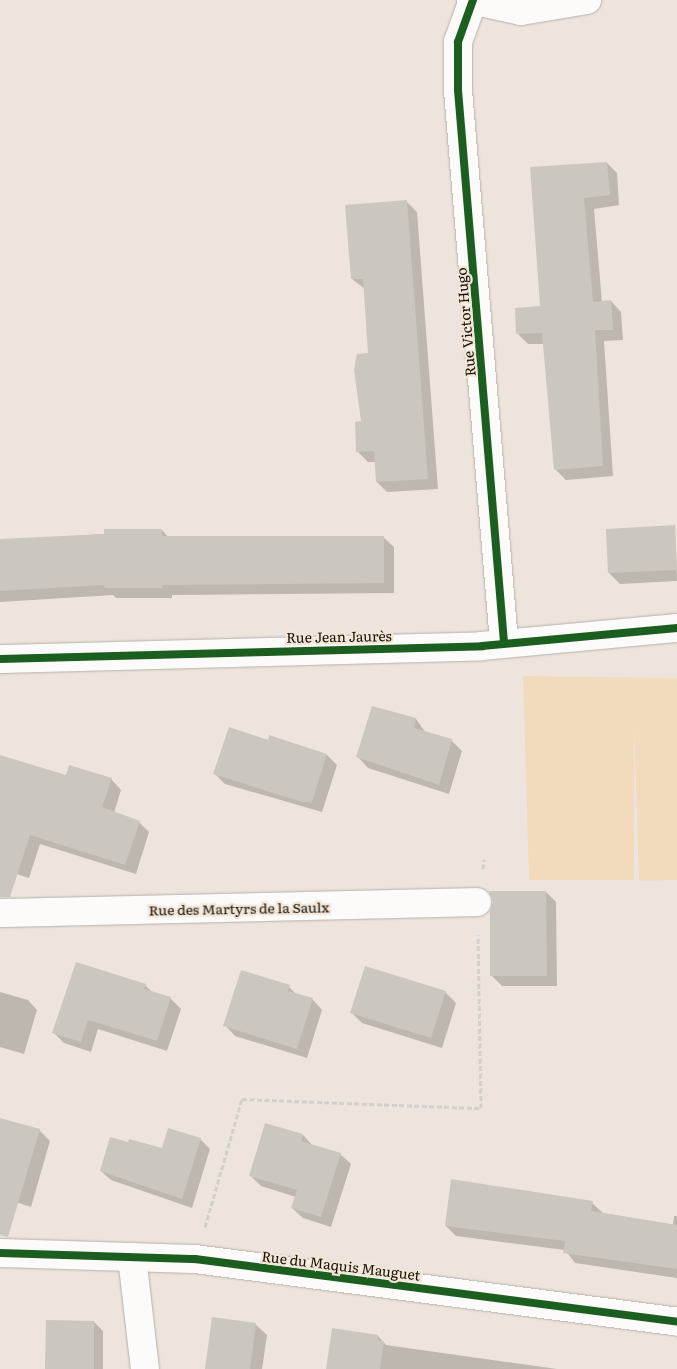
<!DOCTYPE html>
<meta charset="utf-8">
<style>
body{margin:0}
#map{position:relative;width:677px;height:1369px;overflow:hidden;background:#ede5dd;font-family:Literata,serif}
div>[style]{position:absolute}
.green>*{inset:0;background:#f2dbbd}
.shadow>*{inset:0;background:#0003}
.building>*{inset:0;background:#cbc6bf}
.path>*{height:3px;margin-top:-1.5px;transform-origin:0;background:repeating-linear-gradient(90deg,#d2d0cd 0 5px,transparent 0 7.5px)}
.roads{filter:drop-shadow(0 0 1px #b7b0aa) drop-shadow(0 0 1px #b7b0aa)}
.street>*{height:28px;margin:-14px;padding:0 14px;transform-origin:14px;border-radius:14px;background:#fcfbfa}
.cycleway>*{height:8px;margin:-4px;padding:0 4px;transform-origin:4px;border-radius:4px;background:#1b5e20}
span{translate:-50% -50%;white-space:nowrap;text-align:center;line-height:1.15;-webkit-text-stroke:4.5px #f3e6d7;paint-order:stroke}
.street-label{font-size:14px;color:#15110c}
</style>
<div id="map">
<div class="green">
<i style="clip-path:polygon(523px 676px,677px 678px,677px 880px,639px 881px,634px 724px,634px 880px,529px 880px)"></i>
</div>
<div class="shadow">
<i style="clip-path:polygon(607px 163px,617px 173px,619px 205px,594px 209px,602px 302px,611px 301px,621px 312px,623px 340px,604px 341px,613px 476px,566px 480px,556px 470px,545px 344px,528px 344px,518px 334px,542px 307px,531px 168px)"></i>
<i style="clip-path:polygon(407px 202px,417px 212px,438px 489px,387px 492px,377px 482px,376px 462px,368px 462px,358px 452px,369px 354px,365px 289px,352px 279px)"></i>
<i style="clip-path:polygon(675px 526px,677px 581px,620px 584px,609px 573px)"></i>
<i style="clip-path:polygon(162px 530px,168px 537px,383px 537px,394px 547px,394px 593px,172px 595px,172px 598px,116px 598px,113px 595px,0 602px,0 541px)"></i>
<i style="clip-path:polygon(373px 707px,416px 719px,426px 733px,451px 740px,462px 751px,449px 794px,368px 768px,358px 757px)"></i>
<i style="clip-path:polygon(268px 741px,327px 755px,337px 765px,322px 812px,225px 784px,215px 774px)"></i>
<i style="clip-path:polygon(0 756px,66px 776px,111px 779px,121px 790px,114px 813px,139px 822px,149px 832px,136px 874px,40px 844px,29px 878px,3px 870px,0 867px)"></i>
<i style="clip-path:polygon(546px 892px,556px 902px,557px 986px,502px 986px,492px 976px)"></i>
<i style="clip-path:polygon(145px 985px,153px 993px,170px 998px,181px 1009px,167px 1051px,98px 1029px,91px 1052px,64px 1043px,54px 1033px)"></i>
<i style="clip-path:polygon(289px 987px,297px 995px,312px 999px,322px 1010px,307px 1058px,235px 1036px,225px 1025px)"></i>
<i style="clip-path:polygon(0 992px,28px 1000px,37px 1010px,24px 1054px,0 1047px)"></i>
<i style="clip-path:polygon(445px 992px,456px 1003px,442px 1048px,362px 1023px,351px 1012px)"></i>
<i style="clip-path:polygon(0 1119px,39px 1130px,50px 1141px,31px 1207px,0 1197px)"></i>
<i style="clip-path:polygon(303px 1135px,313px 1146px,340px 1154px,351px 1164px,331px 1227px,303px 1218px,292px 1208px,296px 1197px,261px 1186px,250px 1175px)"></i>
<i style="clip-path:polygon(200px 1139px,210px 1149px,192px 1208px,111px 1180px,101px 1171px)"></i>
<i style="clip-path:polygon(592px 1203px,603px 1213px,673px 1225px,674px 1216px,677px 1216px,677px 1278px,575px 1263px,565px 1250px,456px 1236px,446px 1226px)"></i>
<i style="clip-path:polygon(213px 1319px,256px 1325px,267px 1335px,262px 1369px,206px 1369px)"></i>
<i style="clip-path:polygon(94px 1322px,103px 1331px,103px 1369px,46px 1369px)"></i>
<i style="clip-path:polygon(378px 1336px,386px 1345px,557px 1369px,327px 1369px)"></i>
</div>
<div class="building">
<i style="clip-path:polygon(607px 162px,610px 195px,584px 198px,593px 302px,611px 300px,613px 330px,595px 330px,603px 466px,554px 470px,542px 333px,516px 334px,515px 308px,540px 306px,530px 167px)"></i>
<i style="clip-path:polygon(407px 200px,428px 479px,376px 482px,374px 451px,356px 452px,355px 422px,361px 421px,354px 370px,357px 354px,368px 353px,363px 279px,351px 279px,345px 205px)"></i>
<i style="clip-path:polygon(675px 525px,677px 570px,608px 573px,606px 529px)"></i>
<i style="clip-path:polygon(104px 529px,162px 529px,162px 536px,384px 536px,384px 583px,162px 585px,163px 588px,105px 588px,104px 585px,0 591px,0 539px,104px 534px)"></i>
<i style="clip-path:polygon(372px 706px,416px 718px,414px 728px,452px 739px,439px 785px,356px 757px)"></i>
<i style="clip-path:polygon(229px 727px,268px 740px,269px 735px,327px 754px,312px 802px,302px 802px,213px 774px)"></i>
<i style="clip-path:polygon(0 755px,66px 775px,69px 765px,112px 778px,102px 807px,140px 821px,125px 865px,30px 835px,10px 897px,0 897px)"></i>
<i style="clip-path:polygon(489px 891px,546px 891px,547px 976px,490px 976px,490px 911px,493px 902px)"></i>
<i style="clip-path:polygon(76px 962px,146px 984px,144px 989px,171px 997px,157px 1041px,88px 1020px,81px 1042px,52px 1033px)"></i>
<i style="clip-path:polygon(365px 966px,446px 991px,431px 1038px,350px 1013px)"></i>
<i style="clip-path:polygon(241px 970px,290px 985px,288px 991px,313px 998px,297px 1049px,223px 1026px)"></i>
<i style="clip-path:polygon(0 1118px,40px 1129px,8px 1237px,0 1235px)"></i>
<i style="clip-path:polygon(265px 1123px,303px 1134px,301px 1141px,341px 1153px,321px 1217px,291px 1208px,297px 1190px,249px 1176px)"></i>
<i style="clip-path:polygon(168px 1128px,201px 1138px,182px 1199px,100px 1171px,110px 1137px,128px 1142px,129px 1139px,162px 1148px)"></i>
<i style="clip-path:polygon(451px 1179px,593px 1201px,591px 1211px,677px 1225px,677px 1269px,563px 1253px,565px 1241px,445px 1226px)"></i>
<i style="clip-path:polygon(212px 1317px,256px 1323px,250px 1369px,205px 1369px)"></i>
<i style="clip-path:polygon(46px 1320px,94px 1321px,94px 1369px,45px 1369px)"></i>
<i style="clip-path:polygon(332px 1328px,378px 1335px,378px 1340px,384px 1341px,380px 1369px,326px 1369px)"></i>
</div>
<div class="path">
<i style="left:483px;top:869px;width:10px;rotate:-84deg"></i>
<i style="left:205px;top:1227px;width:133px;rotate:-73.9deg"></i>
<i style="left:242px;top:1099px;width:239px;rotate:2.2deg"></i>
<i style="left:481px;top:1108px;width:173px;rotate:-91deg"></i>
</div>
<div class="roads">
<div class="street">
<i style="left:471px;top:0;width:51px;rotate:12.4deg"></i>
<i style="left:521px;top:11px;width:67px;rotate:-9.5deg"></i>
<i style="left:473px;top:0;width:45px;rotate:109.7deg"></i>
<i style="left:458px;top:42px;width:48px;rotate:90deg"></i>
<i style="left:458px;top:90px;width:555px;rotate:85.24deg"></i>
<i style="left:0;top:659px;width:482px;rotate:-1.5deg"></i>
<i style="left:482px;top:646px;width:196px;rotate:-5.3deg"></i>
<i style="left:0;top:913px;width:477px;rotate:-1.3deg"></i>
<i style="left:0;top:1253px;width:195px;rotate:1.8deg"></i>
<i style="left:195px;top:1259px;width:486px;rotate:7.4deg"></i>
<i style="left:132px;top:1257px;width:113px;rotate:83.4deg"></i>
</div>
</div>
<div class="cycleway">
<i style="left:473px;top:0;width:45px;rotate:109.7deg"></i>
<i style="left:458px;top:42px;width:48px;rotate:90deg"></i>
<i style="left:458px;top:90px;width:555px;rotate:85.24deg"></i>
<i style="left:0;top:659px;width:482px;rotate:-1.5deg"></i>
<i style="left:482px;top:646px;width:196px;rotate:-5.3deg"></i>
<i style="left:0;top:1253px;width:195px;rotate:1.8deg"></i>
<i style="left:195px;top:1259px;width:486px;rotate:7.4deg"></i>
</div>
<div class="street-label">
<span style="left:465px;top:322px;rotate:-95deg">Rue Victor Hugo</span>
<span style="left:339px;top:636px;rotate:-1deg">Rue Jean Jaurès</span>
<span style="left:239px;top:908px;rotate:-1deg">Rue des Martyrs de la Saulx</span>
<span style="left:341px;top:1265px;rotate:7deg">Rue du Maquis Mauguet</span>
</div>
</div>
